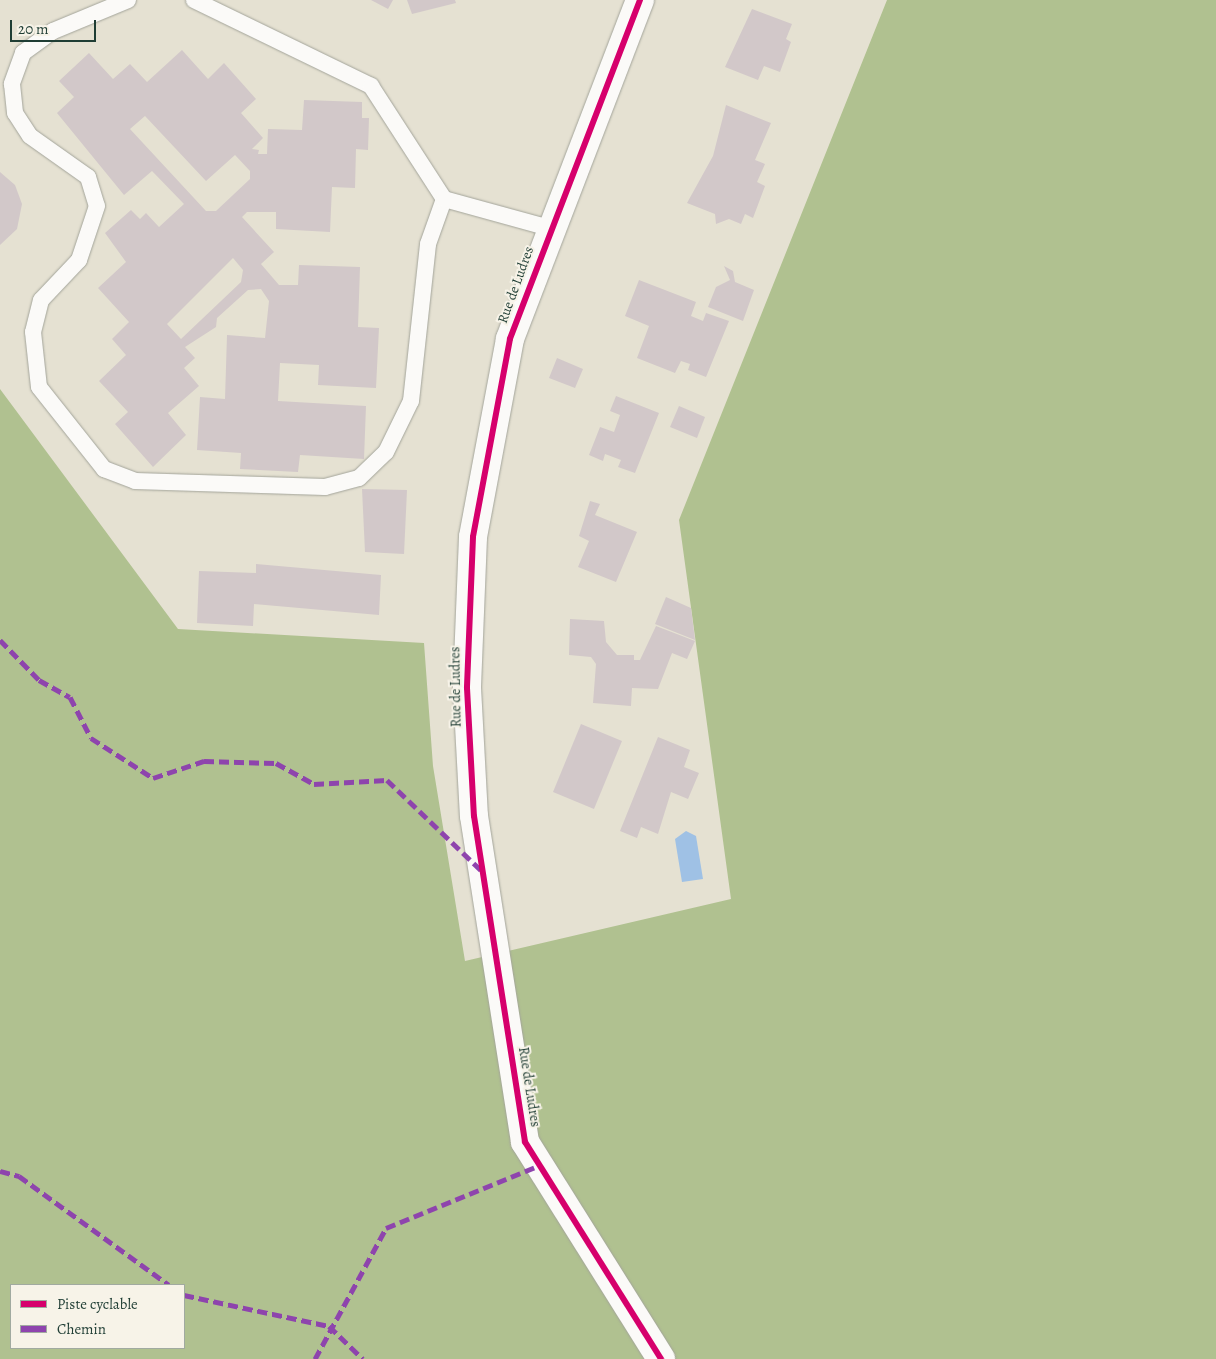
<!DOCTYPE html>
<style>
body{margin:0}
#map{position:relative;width:1216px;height:1359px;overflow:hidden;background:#e5e1d2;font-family:Alegreya,serif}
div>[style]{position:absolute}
.forest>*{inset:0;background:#b0c190}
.water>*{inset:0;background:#9fc1e5}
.building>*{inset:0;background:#d2c8c9}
.roads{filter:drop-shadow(0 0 1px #a3a49a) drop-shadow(0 0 1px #a3a49a)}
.lane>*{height:16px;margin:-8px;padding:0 8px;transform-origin:8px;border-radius:8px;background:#fbfaf8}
.street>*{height:28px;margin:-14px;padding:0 14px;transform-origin:14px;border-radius:14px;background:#fbfaf8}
.quiet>*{height:5px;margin-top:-2.5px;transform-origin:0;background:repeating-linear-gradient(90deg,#8e44ad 0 10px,transparent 0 15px)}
.cycleway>*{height:6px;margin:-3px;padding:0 3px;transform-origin:3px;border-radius:3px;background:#d6006c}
span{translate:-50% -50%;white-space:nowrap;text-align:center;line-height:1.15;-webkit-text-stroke:4px #f7f3e8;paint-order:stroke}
.street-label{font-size:14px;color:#1f3d34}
.legend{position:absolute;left:10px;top:1284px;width:175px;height:65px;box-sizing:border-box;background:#f7f3e8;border:1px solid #a1aaa0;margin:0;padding:6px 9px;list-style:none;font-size:15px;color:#1f3d34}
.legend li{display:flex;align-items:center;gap:10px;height:25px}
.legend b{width:25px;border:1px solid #a1aaa0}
.scale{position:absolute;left:10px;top:20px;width:86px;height:22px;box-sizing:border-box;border:2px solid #1f3d34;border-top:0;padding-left:6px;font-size:15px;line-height:18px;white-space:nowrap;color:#1f3d34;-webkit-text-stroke:4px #f7f3e8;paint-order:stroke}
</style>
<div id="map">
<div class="forest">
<i style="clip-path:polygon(evenodd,887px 0,1216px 0,1216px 1359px,0 1359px,0 389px,178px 629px,424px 643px,433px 766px,465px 961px,731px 899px,679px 520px,887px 0,11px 1285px,184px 1285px,184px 1348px,11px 1348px,11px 1285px)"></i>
</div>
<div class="water">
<i style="clip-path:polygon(686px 831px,696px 836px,703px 879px,682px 882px,675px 839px)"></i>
</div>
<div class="building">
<i style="clip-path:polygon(371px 0,393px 0,388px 9px)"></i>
<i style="clip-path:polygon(407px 0,455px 0,456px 3px,412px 14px)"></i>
<i style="clip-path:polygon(752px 9px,792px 24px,786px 39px,791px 42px,780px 72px,764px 66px,758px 80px,725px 67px)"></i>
<i style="clip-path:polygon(evenodd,182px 50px,208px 79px,224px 63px,256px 99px,241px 113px,263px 138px,252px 149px,259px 150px,258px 154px,267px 154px,268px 129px,302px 130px,304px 100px,362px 102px,362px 118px,369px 118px,368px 150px,356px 149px,355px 188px,332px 187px,330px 232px,276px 229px,276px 212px,247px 212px,242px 217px,274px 252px,261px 264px,279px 285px,298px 285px,299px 265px,360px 267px,358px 327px,379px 328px,376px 388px,318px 385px,319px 365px,280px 363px,278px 401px,366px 406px,364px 459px,300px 455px,298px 472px,240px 469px,241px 453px,197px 450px,200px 397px,225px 399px,227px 335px,265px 338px,269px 301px,261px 289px,248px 290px,217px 318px,216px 327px,185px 347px,195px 358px,184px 368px,199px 386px,168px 413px,186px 435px,153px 467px,115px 424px,128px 412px,99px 381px,126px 355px,112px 339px,129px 322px,98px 288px,126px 262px,105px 233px,131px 210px,140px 219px,146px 213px,159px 227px,184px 204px,152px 171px,124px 195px,57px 113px,74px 97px,59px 81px,89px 53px,113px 79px,130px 64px,147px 82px,182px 50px,145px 116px,206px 181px,235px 155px,250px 171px,250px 179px,216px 211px,206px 211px,130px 129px,145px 116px,182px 50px,233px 258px,243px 270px,241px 282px,181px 339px,167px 324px,233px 258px)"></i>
<i style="clip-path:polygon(726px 105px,771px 123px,755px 160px,765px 164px,757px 182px,765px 186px,753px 218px,745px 214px,741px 224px,729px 219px,716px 224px,715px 214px,687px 203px,713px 156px)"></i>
<i style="clip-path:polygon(0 172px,15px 185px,22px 204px,17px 229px,0 245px)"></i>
<i style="clip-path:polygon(724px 266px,733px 271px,735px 282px,754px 290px,743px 321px,708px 307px,716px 287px,730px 280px)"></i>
<i style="clip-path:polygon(639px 280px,696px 302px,691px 316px,703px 321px,706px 313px,729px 321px,706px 377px,688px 370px,690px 364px,681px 361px,675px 373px,637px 358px,649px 326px,625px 316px)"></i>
<i style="clip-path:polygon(557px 358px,583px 369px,575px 388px,549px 378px)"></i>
<i style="clip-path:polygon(616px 396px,659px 413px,635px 473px,618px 467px,621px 460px,605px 454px,603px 461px,589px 455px,600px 427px,614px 432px,620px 415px,610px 411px)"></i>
<i style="clip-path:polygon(679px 406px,705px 417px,697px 438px,670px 427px)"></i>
<i style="clip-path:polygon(362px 489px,407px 490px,404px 554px,365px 552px)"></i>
<i style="clip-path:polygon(590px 501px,600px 504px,595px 515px,637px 532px,616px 582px,578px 567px,589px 541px,579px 536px)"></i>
<i style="clip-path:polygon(256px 564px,381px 575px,379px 615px,254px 604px,253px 626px,197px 623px,199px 571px,256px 573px)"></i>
<i style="clip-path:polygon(666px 597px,691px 608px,695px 640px,655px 624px)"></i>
<i style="clip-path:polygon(570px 619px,604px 621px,606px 642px,617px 655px,634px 655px,634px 660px,640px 660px,656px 626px,695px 641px,687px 659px,672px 653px,658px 689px,632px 688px,631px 706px,593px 703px,596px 664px,591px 657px,569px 655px)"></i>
<i style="clip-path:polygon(581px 724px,622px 741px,594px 809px,553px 792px)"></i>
<i style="clip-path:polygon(658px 737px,690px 750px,684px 767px,699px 773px,688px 799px,671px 792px,658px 834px,641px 827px,637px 838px,620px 831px)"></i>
</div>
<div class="roads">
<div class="lane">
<i style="left:128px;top:0;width:81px;rotate:157.5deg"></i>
<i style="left:53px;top:31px;width:37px;rotate:144deg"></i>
<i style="left:23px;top:53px;width:33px;rotate:110deg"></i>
<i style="left:12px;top:84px;width:29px;rotate:84deg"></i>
<i style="left:15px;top:113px;width:27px;rotate:57deg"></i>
<i style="left:30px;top:136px;width:71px;rotate:35.3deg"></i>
<i style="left:88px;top:177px;width:30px;rotate:73deg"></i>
<i style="left:97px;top:206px;width:57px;rotate:108.4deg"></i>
<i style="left:79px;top:260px;width:55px;rotate:133.5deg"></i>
<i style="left:41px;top:300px;width:33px;rotate:104deg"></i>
<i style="left:33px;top:332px;width:55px;rotate:83.8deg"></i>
<i style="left:39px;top:387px;width:105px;rotate:51.6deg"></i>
<i style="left:104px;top:469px;width:33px;rotate:21deg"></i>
<i style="left:135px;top:481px;width:190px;rotate:1.8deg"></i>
<i style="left:325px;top:487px;width:35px;rotate:-15deg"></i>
<i style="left:359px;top:478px;width:37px;rotate:-44deg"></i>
<i style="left:386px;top:452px;width:57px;rotate:-63.9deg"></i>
<i style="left:411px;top:401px;width:158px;rotate:-83.8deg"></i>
<i style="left:428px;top:244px;width:48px;rotate:-70.4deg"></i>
<i style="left:194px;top:0;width:197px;rotate:25.9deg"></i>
<i style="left:371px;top:86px;width:135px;rotate:57.1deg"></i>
<i style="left:444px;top:199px;width:109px;rotate:15.4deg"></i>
</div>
<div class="street">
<i style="left:640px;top:0;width:363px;rotate:111deg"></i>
<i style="left:510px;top:339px;width:201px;rotate:100.6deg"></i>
<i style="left:473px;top:537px;width:151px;rotate:92.3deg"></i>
<i style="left:467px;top:688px;width:128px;rotate:86.9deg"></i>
<i style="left:474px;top:816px;width:330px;rotate:81.1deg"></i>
<i style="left:525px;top:1142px;width:256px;rotate:57.9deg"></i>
</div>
</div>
<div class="quiet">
<i style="left:0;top:640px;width:56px;rotate:45.7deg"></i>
<i style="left:39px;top:680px;width:35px;rotate:29deg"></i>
<i style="left:70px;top:697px;width:46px;rotate:62.9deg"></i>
<i style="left:91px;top:738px;width:74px;rotate:32.8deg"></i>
<i style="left:153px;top:778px;width:54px;rotate:-18.4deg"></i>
<i style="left:204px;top:761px;width:72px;rotate:1.6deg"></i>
<i style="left:276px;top:763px;width:43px;rotate:28.9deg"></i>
<i style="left:314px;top:784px;width:73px;rotate:-3.1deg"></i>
<i style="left:387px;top:780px;width:130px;rotate:43.8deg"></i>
<i style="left:0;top:1171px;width:20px;rotate:15deg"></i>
<i style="left:19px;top:1176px;width:185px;rotate:36deg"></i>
<i style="left:184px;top:1295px;width:148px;rotate:12.1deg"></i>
<i style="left:329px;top:1326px;width:47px;rotate:44.1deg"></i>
<i style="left:315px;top:1359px;width:149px;rotate:-61.5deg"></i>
<i style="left:386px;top:1228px;width:166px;rotate:-22.2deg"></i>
</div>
<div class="cycleway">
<i style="left:640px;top:0;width:363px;rotate:111deg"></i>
<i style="left:510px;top:339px;width:201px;rotate:100.6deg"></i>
<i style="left:473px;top:537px;width:151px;rotate:92.3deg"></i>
<i style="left:467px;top:688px;width:128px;rotate:86.9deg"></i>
<i style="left:474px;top:816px;width:330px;rotate:81.1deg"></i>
<i style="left:525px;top:1142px;width:256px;rotate:57.9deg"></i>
</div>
<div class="street-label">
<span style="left:516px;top:285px;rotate:-70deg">Rue de Ludres</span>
<span style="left:456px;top:687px;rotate:-91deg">Rue de Ludres</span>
<span style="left:529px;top:1087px;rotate:81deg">Rue de Ludres</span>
</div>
<ul class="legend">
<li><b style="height:6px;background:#d6006c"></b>Piste cyclable</li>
<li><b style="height:6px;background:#8e44ad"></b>Chemin</li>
</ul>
<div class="scale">20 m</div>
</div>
